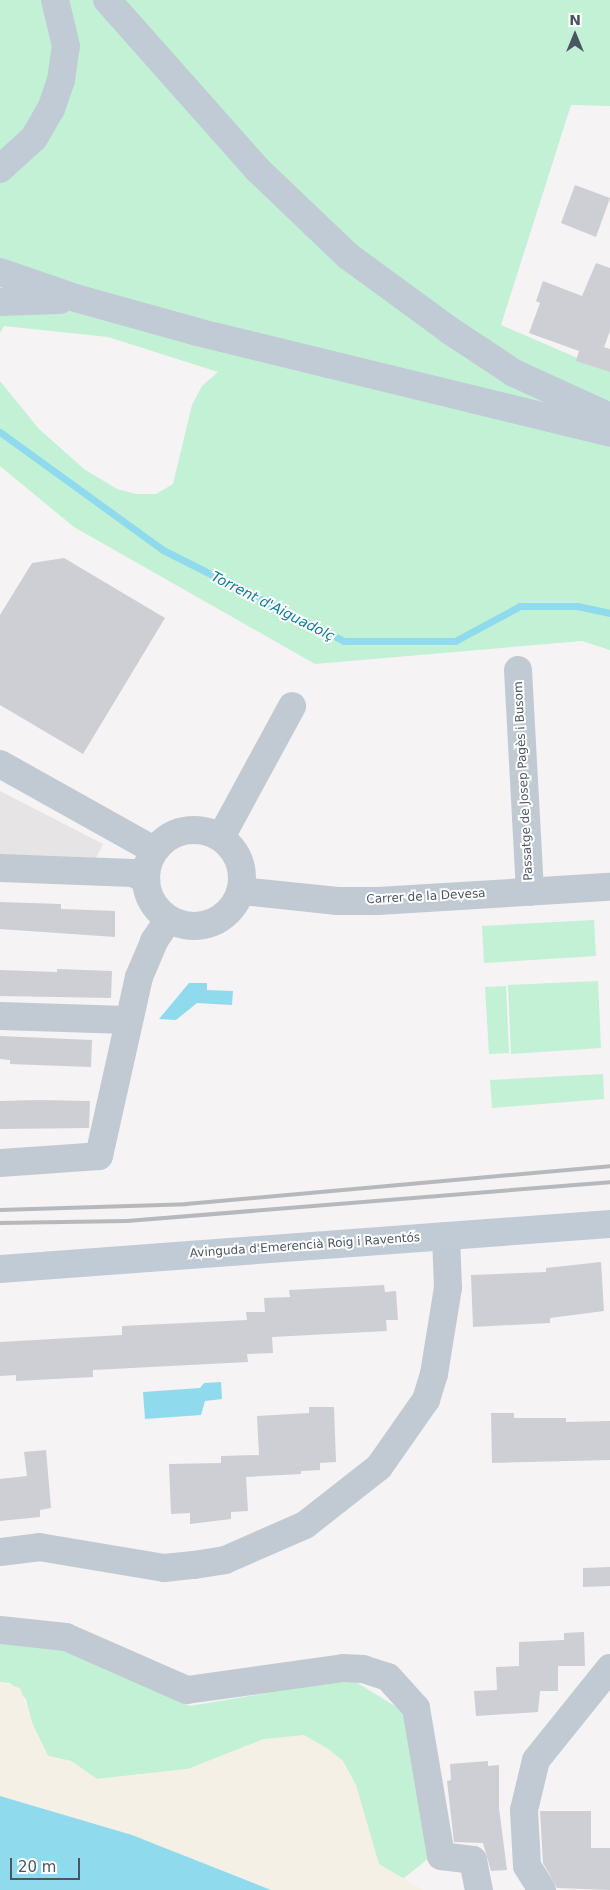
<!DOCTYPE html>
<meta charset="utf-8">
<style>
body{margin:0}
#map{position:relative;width:610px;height:1890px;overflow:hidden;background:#f5f3f3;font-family:"DejaVu Sans",sans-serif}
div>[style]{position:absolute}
.education>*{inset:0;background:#e6e4e5}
.green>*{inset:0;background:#c3f1d5}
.sand>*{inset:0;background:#f5f0e5}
.water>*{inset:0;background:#90daee}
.stream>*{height:7px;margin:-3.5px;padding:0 3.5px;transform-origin:3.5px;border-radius:3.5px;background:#90daee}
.building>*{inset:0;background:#cdcfd5}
.street>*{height:28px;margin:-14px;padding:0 14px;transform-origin:14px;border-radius:14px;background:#c1cad2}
.street>.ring{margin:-14px;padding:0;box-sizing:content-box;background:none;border:28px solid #c1cad2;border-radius:50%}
.secondary>*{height:28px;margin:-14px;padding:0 14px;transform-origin:14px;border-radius:14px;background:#c1cbd6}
.rail>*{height:4px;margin:-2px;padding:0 2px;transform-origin:2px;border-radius:2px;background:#b5b8bd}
span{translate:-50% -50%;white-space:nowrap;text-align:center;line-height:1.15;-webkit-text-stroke:4px #fff;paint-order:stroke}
.street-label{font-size:12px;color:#4a5661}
.water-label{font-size:14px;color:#0c7c9b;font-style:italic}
.north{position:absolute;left:550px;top:10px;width:50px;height:50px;-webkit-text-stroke:4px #fff;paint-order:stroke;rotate:0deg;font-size:14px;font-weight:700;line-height:20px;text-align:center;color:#4a5661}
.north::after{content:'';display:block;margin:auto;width:18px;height:22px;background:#4a5661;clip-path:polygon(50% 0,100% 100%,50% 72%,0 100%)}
.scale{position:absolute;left:10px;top:1858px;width:70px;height:22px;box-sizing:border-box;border:2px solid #4a5661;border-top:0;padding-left:6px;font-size:15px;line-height:18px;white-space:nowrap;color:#4a5661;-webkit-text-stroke:4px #fff;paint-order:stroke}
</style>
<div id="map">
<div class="education">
<i style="clip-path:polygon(0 791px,103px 844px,96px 858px,0 855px)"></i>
</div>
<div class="green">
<i style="clip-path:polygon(0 0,610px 0,610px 106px,571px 105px,501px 325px,610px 372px,610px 650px,582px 641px,315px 664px,74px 527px,0 466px,0 381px,39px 429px,84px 469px,117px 489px,136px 494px,156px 494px,173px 484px,192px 405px,202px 386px,218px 372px,108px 337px,4px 326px,0 333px)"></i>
<i style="clip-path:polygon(594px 920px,596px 956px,484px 963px,482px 926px)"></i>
<i style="clip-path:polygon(598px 981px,601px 1048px,511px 1054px,508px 985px)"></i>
<i style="clip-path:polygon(506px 986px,509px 1053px,489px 1054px,485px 987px)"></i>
<i style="clip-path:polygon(603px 1074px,604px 1099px,492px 1108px,490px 1080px)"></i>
<i style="clip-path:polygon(0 1638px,62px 1646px,190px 1706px,351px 1679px,408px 1714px,429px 1858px,404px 1878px,393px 1875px,379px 1864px,373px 1851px,356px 1785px,264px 1739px,188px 1769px,97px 1779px,71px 1761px,48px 1756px,32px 1723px,26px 1699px,10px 1683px,0 1682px)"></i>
</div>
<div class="sand">
<i style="clip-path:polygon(0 1682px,20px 1688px,32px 1723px,48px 1756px,71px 1761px,97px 1779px,188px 1769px,264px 1739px,304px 1735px,327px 1748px,343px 1761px,356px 1785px,379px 1864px,423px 1890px,271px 1890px,132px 1835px,0 1796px)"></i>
</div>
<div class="water">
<i style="clip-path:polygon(189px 983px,207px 983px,207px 990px,233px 991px,232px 1005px,197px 1003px,176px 1020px,159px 1019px)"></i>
<i style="clip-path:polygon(221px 1382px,222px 1399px,205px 1401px,201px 1415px,145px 1419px,143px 1392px,200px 1388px,204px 1383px)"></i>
<i style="clip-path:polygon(0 1796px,132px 1835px,271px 1890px,0 1890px)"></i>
</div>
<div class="stream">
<i style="left:0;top:432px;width:201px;rotate:35.9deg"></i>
<i style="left:163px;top:550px;width:203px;rotate:26.7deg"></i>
<i style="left:344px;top:641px;width:111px"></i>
<i style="left:455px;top:641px;width:74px;rotate:-28.3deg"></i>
<i style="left:520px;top:606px;width:57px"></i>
<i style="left:577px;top:606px;width:34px;rotate:12deg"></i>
</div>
<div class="building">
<i style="clip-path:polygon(575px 185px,610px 198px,596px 237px,561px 223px)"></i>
<i style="clip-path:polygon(596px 263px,610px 268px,610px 331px,604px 347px,610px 349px,610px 372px,576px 361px,579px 351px,529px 333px,540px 303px,536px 301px,543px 281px,582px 296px)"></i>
<i style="clip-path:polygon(64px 558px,165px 618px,83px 754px,0 705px,0 615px,32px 563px)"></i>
<i style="clip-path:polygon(0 902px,61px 904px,61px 909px,115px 911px,115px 937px,0 929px)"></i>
<i style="clip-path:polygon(57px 969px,112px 971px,111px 998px,0 996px,0 970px,57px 972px)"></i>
<i style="clip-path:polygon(0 1036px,92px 1040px,91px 1067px,10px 1064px,10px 1060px,0 1059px)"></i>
<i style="clip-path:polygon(40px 1100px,90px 1101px,89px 1128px,0 1129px,0 1101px)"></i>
<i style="clip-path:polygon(601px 1262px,604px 1311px,550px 1318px,550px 1323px,473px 1327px,471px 1275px,546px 1272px,546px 1268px)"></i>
<i style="clip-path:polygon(384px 1285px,385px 1292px,396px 1291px,398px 1320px,386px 1320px,387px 1331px,272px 1337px,273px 1353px,247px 1354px,248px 1362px,93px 1370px,93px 1377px,16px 1381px,16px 1375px,0 1376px,0 1342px,122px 1335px,122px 1326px,247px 1320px,246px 1312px,265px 1312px,264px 1298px,290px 1297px,289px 1290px)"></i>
<i style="clip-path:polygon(309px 1407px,334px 1407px,336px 1462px,320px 1463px,320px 1470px,301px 1471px,301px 1474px,246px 1477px,248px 1511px,231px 1512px,231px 1519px,190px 1524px,190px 1513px,171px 1514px,169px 1464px,221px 1463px,221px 1456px,259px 1455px,257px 1416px,309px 1413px)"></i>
<i style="clip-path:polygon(491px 1413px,514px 1413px,514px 1418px,566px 1418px,566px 1422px,610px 1421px,610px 1460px,492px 1463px)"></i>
<i style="clip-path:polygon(46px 1450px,51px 1508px,40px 1510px,40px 1517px,0 1521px,0 1479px,27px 1476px,24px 1452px)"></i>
<i style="clip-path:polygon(610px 1567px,610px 1586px,583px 1587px,583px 1568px)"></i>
<i style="clip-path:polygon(584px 1632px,585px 1666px,558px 1666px,558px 1691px,540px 1691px,538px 1712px,476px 1716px,474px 1691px,497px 1690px,496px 1667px,519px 1666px,519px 1642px,564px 1640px,564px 1633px)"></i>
<i style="clip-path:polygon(488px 1761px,488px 1766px,499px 1765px,499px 1808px,507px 1870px,491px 1871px,483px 1843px,454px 1842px,447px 1781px,451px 1780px,450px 1764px)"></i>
<i style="clip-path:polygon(540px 1811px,591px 1811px,591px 1848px,610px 1848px,610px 1890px,557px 1888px,543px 1863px)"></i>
</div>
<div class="street">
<i style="left:518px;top:670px;width:222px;rotate:86.9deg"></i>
<i style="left:0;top:764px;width:176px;rotate:29.2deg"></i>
<i class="ring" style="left:146px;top:830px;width:68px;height:68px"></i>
<i style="left:221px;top:837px;width:149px;rotate:-61.5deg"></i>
<i style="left:0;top:868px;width:133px;rotate:2.2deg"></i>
<i style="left:133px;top:873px;width:15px;rotate:28deg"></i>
<i style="left:242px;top:891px;width:96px;rotate:6deg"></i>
<i style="left:337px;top:901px;width:41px"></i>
<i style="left:378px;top:901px;width:232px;rotate:-3.5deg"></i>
<i style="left:0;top:1016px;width:127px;rotate:1.8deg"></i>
<i style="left:0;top:1163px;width:99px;rotate:-4deg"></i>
<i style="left:99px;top:1156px;width:183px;rotate:-77.4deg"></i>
<i style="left:139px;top:977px;width:39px;rotate:-67deg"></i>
<i style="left:154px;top:941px;width:25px;rotate:-56deg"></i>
<i style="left:0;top:1552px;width:39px;rotate:-7deg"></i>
<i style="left:39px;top:1547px;width:127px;rotate:9.5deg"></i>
<i style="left:164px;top:1568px;width:30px;rotate:-6deg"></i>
<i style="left:194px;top:1565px;width:31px;rotate:-9deg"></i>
<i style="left:225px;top:1560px;width:87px;rotate:-23.6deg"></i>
<i style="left:305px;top:1525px;width:94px;rotate:-38.1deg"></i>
<i style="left:379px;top:1467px;width:82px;rotate:-55deg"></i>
<i style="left:426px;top:1400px;width:27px;rotate:-73deg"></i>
<i style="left:434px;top:1374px;width:87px;rotate:-80.8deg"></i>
<i style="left:448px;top:1288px;width:52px;rotate:-92.2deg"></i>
<i style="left:0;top:1630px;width:66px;rotate:6.1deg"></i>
<i style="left:66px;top:1637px;width:132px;rotate:23.7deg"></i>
<i style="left:187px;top:1690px;width:158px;rotate:-8deg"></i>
<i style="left:343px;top:1668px;width:20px;rotate:3deg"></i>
<i style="left:363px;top:1669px;width:26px;rotate:18deg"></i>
<i style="left:388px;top:1677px;width:42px;rotate:47.9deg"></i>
<i style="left:416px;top:1708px;width:150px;rotate:80.4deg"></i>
<i style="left:441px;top:1856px;width:32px;rotate:7deg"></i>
<i style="left:473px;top:1860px;width:31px;rotate:79deg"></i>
<i style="left:542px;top:1890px;width:28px;rotate:-122deg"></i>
<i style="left:527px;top:1866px;width:56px;rotate:-93.1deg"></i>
<i style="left:524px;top:1810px;width:51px;rotate:-76.5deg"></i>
<i style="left:536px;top:1760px;width:118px;rotate:-51.2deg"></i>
</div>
<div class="secondary">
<i style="left:107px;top:0;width:227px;rotate:48.4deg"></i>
<i style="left:258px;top:170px;width:124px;rotate:43.7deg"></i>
<i style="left:348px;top:256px;width:125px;rotate:36.2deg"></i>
<i style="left:449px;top:330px;width:78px;rotate:33.5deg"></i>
<i style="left:514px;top:373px;width:106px;rotate:24.6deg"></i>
<i style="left:0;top:169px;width:46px;rotate:-42.4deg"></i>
<i style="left:34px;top:138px;width:34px;rotate:-60deg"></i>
<i style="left:51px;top:109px;width:31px;rotate:-71deg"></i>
<i style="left:61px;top:80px;width:34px;rotate:-82deg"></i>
<i style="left:66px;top:46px;width:47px;rotate:-103.4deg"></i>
<i style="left:0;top:272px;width:83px;rotate:18.9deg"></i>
<i style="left:79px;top:299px;width:123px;rotate:15.6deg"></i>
<i style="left:197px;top:332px;width:425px;rotate:13.7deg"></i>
<i style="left:0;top:302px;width:60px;rotate:-1.9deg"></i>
<i style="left:0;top:1269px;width:612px;rotate:-4.22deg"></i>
</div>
<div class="rail">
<i style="left:0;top:1210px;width:186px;rotate:-1.8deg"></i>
<i style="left:186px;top:1204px;width:426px;rotate:-5.1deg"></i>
<i style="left:0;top:1223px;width:127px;rotate:-0.9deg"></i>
<i style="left:127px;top:1221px;width:485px;rotate:-4.6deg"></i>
</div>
<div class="street-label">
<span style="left:524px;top:781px;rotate:-93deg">Passatge de Josep Pagès i Busom</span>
<span style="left:426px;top:897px;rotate:-3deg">Carrer de la Devesa</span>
<span style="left:305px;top:1246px;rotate:-4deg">Avinguda d'Emerencià Roig i Raventós</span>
</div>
<div class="water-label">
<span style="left:273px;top:606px;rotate:27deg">Torrent d'Aiguadolç</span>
</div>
<div class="north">N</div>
<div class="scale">20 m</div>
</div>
